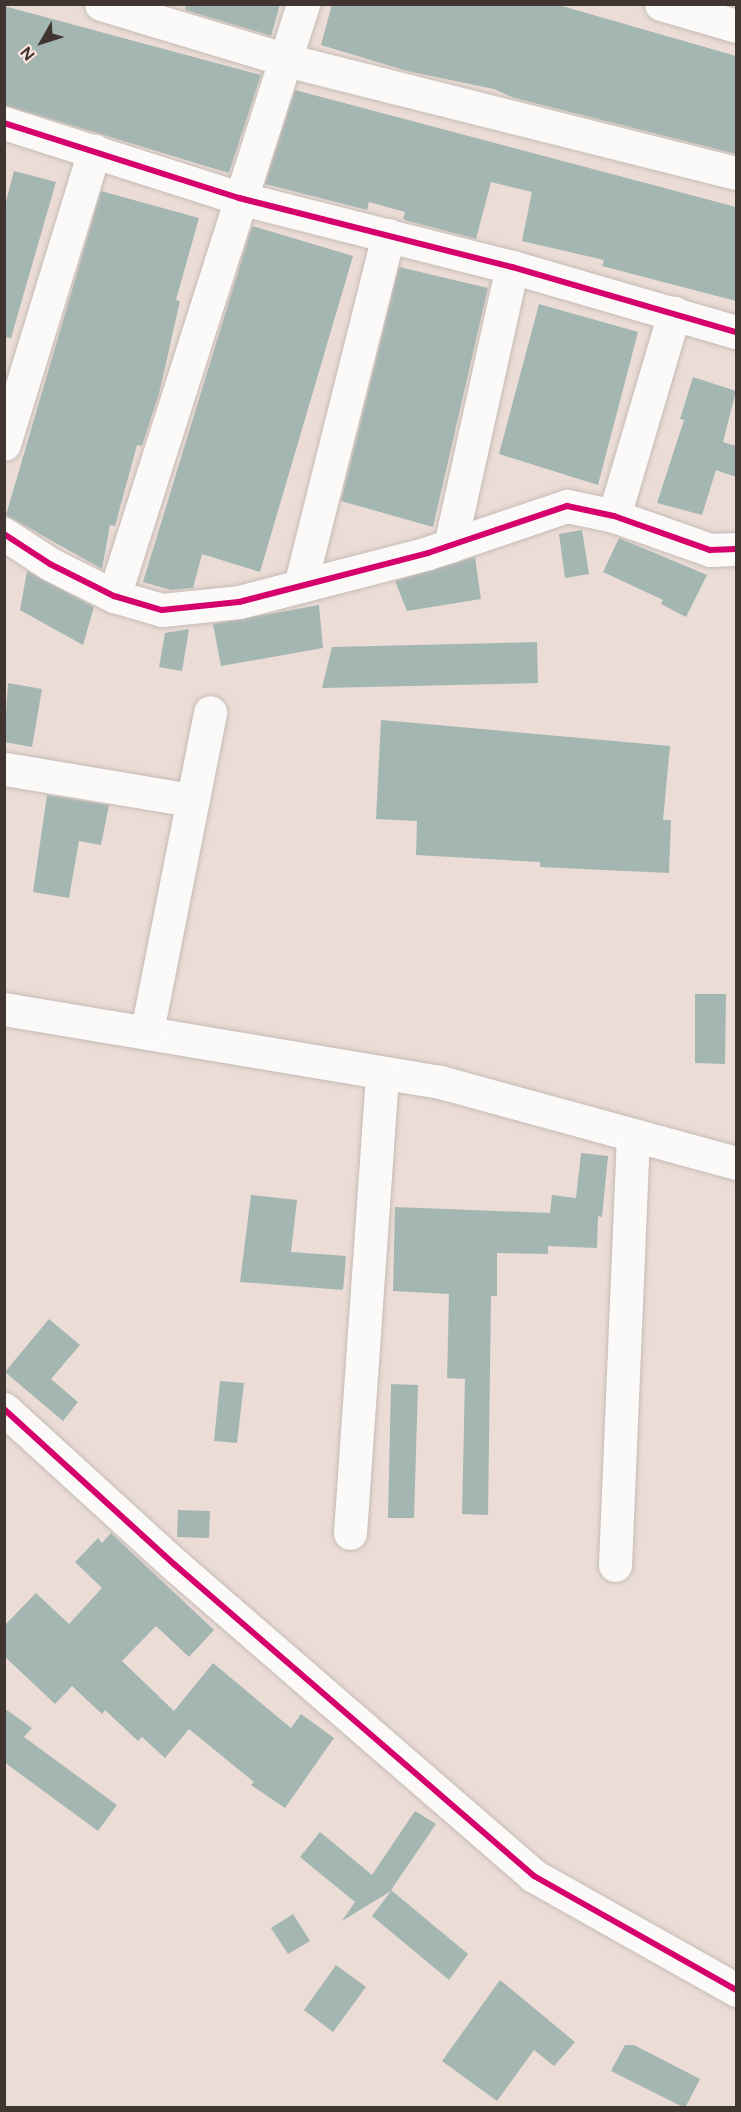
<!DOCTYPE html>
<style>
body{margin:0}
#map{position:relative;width:741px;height:2112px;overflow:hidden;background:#ebdcd6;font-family:Figtree,sans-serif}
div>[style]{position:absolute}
.building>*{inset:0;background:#a4b6b2}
.roads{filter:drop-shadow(0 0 2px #c6bbb6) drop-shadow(0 0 2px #c6bbb6)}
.minor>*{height:33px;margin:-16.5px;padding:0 16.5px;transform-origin:16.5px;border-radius:16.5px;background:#fcfaf9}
.cycleway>*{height:6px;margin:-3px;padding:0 3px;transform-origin:3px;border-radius:3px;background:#d6006c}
span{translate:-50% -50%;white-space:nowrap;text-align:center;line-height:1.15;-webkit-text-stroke:6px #fde6de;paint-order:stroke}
.frame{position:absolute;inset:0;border:6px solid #403531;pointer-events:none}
.north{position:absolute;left:12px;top:12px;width:60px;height:60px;-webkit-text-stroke:4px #fde6de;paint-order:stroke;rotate:231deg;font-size:16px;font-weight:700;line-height:24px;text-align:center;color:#403531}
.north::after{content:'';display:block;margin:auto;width:21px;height:27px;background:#403531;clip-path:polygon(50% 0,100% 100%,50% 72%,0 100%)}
</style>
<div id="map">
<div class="building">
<i style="clip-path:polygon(186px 4px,280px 4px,271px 36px,185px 10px)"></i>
<i style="clip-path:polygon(332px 4px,555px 4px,736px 56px,736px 154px,514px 98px,494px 89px,407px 71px,321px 45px)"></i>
<i style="clip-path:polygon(4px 6px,261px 75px,229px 173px,4px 105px)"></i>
<i style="clip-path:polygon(295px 90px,736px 207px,736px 301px,602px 266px,604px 260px,522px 241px,532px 192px,491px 182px,476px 239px,408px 221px,403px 219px,405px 212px,369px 202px,367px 210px,265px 184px)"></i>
<i style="clip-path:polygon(14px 171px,56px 182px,11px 338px,4px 337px,4px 209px)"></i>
<i style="clip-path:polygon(101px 191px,199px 218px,176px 300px,180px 301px,159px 394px,142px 446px,137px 445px,115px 526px,110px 525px,102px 569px,6px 515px)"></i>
<i style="clip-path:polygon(252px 226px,353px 256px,260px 572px,202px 554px,193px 588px,171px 590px,143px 582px)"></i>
<i style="clip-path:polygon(399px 267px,488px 288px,433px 527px,341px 501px)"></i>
<i style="clip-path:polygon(539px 304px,638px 332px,598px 485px,499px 454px)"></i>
<i style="clip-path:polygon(693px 377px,736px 391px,723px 442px,736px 446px,736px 477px,716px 470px,702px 515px,657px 503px,684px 420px,680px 419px)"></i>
<i style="clip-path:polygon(582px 530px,589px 574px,565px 578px,559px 534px)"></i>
<i style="clip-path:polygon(619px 538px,707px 575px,686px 617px,661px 604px,663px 600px,603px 572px)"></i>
<i style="clip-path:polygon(475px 557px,481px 599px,407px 611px,395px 581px)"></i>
<i style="clip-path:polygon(27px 571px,94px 607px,83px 645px,20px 610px)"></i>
<i style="clip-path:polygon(319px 605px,323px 648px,221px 666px,213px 624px)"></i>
<i style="clip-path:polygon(189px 629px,182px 671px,159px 667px,165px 633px)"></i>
<i style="clip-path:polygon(537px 642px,538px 683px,322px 688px,332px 647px)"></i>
<i style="clip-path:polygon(8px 683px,42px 689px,32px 747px,4px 742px)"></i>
<i style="clip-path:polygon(381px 720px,670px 746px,663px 820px,671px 820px,669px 873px,540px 867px,540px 862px,416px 855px,417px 821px,376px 819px)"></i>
<i style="clip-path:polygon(47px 795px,109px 805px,101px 845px,79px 841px,69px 898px,33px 892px)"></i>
<i style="clip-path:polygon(695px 994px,726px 994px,725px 1064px,695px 1063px)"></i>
<i style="clip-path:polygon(581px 1153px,608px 1156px,602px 1217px,598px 1216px,597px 1248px,548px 1246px,548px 1254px,497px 1253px,497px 1296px,491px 1296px,488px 1515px,462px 1514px,465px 1379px,447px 1378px,449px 1294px,393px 1291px,395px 1207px,550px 1213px,552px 1195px,576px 1198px)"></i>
<i style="clip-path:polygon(251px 1195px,297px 1200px,291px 1252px,346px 1256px,343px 1290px,240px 1282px)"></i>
<i style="clip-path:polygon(49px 1319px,80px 1345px,51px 1379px,78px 1402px,63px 1421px,5px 1372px)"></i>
<i style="clip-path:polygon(220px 1381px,244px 1383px,237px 1443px,214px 1441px)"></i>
<i style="clip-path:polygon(391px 1384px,418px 1385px,414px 1518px,388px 1518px)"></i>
<i style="clip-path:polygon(178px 1510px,210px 1511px,209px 1538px,177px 1537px)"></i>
<i style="clip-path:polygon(111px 1533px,214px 1630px,189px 1657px,156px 1626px,122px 1661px,174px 1711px,213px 1663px,291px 1728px,301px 1714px,334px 1738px,285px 1808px,251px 1785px,254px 1782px,189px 1729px,165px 1758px,142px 1737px,138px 1741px,105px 1710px,102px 1714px,72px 1686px,55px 1704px,4px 1656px,4px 1626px,36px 1593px,69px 1624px,102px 1588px,75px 1562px,98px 1538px,102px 1543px)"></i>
<i style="clip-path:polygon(4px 1708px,32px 1728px,24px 1737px,117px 1805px,98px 1831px,4px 1762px)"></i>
<i style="clip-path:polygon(415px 1811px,436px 1824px,391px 1890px,468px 1954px,449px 1980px,372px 1916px,391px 1891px,342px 1921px,355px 1902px,300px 1857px,320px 1832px,372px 1875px)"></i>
<i style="clip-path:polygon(293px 1914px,310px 1941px,288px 1954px,271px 1928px)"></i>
<i style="clip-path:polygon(336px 1965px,366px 1987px,333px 2032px,304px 2010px)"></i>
<i style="clip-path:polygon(500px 1980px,575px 2042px,554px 2066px,534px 2050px,497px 2101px,442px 2061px)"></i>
<i style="clip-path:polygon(625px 2045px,634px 2045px,700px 2079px,685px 2108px,611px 2071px)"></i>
</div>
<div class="roads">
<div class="minor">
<i style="left:101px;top:4px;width:193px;rotate:16.8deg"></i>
<i style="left:286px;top:60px;width:464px;rotate:14.1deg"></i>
<i style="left:661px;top:4px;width:78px;rotate:16.3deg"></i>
<i style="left:4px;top:123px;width:247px;rotate:17.7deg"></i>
<i style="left:239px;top:198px;width:282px;rotate:14.2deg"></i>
<i style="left:512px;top:267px;width:233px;rotate:16.2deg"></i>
<i style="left:4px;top:444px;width:307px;rotate:-72.9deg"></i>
<i style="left:614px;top:516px;width:212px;rotate:-73.5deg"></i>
<i style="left:4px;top:534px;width:55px;rotate:33.1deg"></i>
<i style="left:50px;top:564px;width:72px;rotate:26.6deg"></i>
<i style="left:114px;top:596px;width:50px;rotate:16.3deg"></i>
<i style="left:162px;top:610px;width:77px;rotate:-5.9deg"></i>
<i style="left:239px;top:602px;width:195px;rotate:-14.5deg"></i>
<i style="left:428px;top:553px;width:147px;rotate:-18.7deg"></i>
<i style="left:567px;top:506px;width:48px;rotate:12deg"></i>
<i style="left:614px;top:516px;width:102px;rotate:19.5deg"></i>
<i style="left:710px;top:550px;width:26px;rotate:-2deg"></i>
<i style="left:450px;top:546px;width:286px;rotate:-77.5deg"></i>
<i style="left:300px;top:586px;width:362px;rotate:-75.9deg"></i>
<i style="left:114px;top:596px;width:621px;rotate:-72.29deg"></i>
<i style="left:6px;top:769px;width:189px;rotate:9.5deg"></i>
<i style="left:4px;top:1009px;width:442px;rotate:9.5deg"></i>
<i style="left:440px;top:1082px;width:307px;rotate:15.3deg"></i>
<i style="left:147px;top:1031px;width:325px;rotate:-78.8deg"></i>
<i style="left:4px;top:1409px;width:231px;rotate:42.4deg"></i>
<i style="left:175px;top:1565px;width:475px;rotate:40.9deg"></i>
<i style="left:534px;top:1876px;width:232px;rotate:29.4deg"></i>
<i style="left:350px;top:1533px;width:461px;rotate:-86deg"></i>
<i style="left:615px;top:1565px;width:430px;rotate:-87.6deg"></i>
</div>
</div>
<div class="cycleway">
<i style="left:4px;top:123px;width:247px;rotate:17.7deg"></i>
<i style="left:239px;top:198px;width:282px;rotate:14.2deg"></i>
<i style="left:512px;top:267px;width:233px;rotate:16.2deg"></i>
<i style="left:4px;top:534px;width:55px;rotate:33.1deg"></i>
<i style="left:50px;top:564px;width:72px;rotate:26.6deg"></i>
<i style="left:114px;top:596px;width:50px;rotate:16.3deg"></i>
<i style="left:162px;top:610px;width:77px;rotate:-5.9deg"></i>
<i style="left:239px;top:602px;width:195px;rotate:-14.5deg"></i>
<i style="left:428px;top:553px;width:147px;rotate:-18.7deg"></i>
<i style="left:567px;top:506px;width:48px;rotate:12deg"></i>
<i style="left:614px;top:516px;width:102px;rotate:19.5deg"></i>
<i style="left:710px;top:550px;width:26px;rotate:-2deg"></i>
<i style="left:4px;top:1409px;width:231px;rotate:42.4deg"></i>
<i style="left:175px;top:1565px;width:475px;rotate:40.9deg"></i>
<i style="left:534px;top:1876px;width:232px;rotate:29.4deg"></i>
</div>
<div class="frame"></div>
<div class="north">N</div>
</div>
